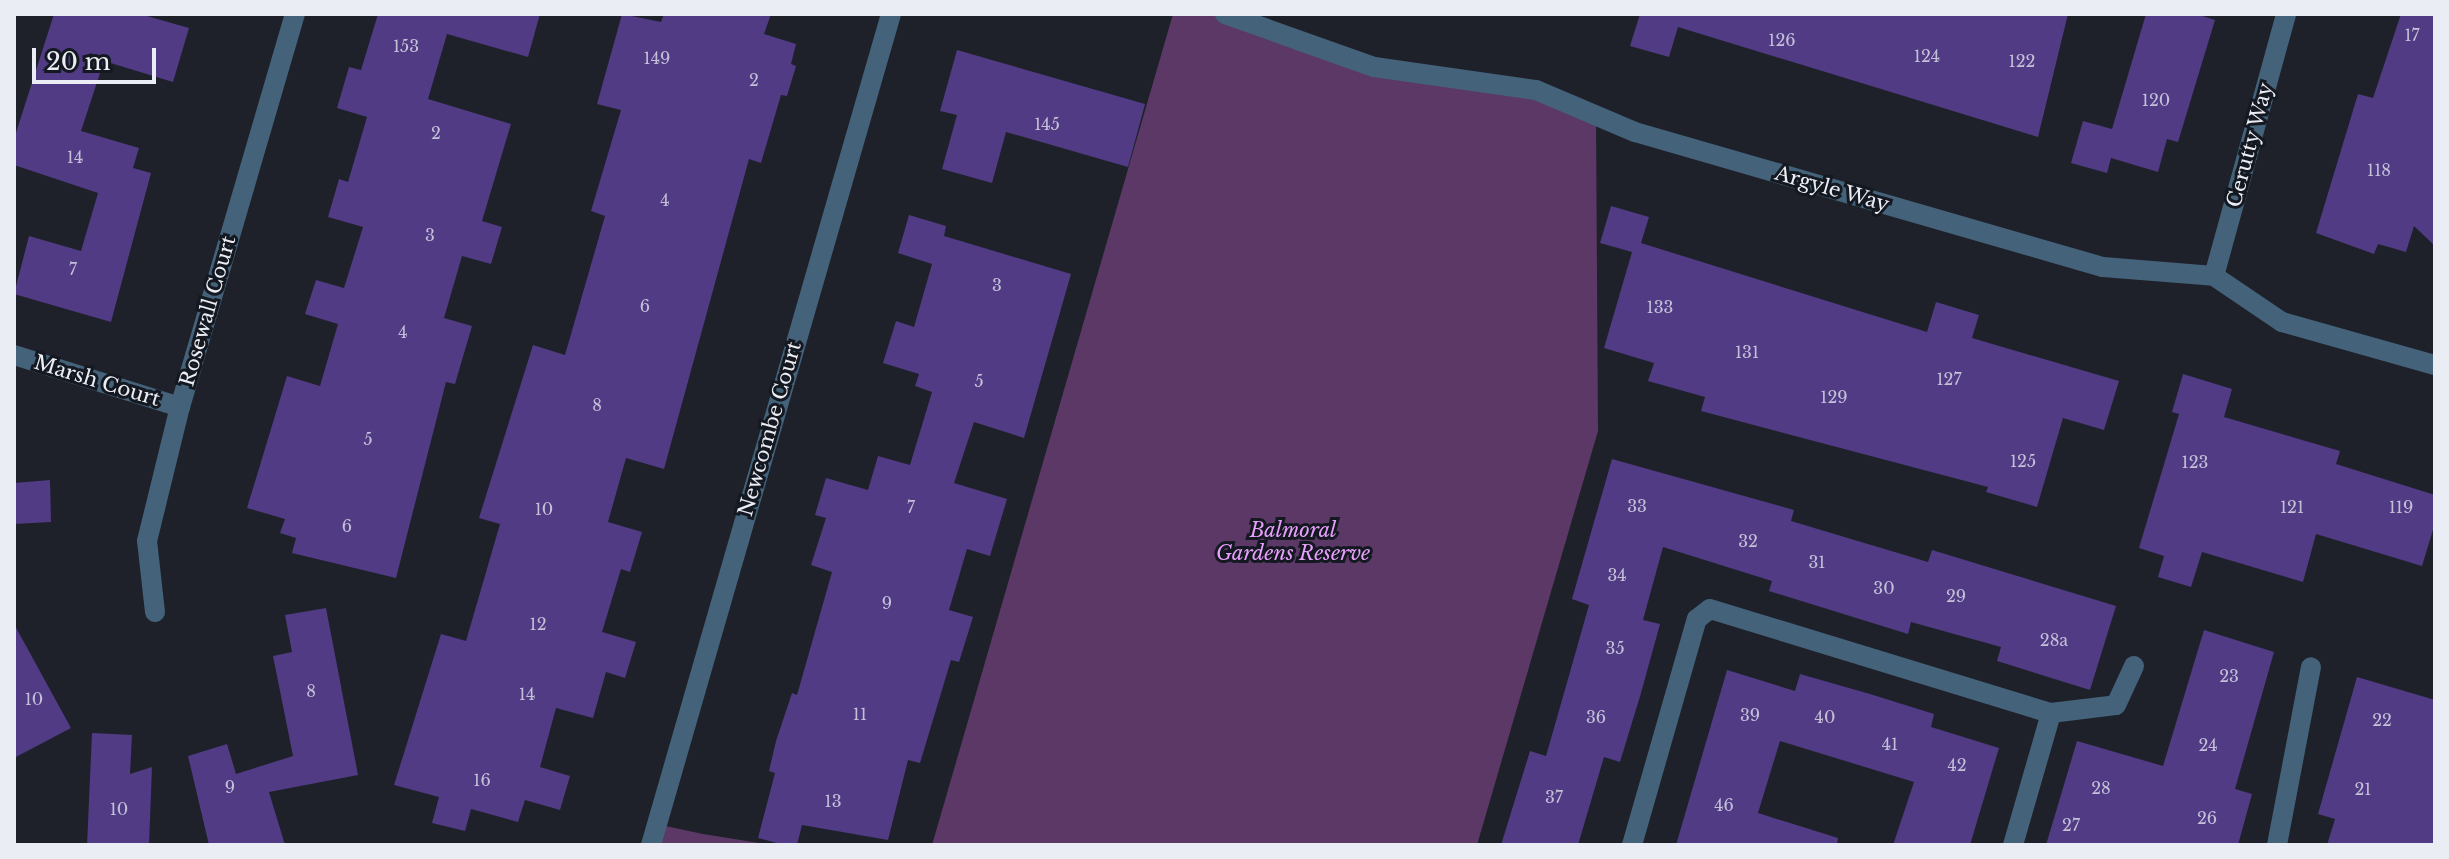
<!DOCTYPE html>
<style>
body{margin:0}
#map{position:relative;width:2449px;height:859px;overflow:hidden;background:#1e212a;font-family:"Libre Baskerville",serif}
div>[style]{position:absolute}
.green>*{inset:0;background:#5b3865}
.building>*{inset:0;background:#503b84}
.minor>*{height:20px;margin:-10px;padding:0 10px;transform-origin:10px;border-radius:10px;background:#44627a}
span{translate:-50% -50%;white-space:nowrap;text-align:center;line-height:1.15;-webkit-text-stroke:6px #141820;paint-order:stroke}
.number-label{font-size:16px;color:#c4c0d8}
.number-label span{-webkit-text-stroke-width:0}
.street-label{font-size:20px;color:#ebedf4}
.park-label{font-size:20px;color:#e89ffc;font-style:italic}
.frame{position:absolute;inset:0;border:16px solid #ebedf4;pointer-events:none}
.scale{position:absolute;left:32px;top:48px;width:124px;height:36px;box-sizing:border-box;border:4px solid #ebedf4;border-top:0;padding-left:10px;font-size:24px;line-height:28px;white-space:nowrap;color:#ebedf4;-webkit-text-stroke:6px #141820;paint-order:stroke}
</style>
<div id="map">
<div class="green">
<i style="clip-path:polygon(1173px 14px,1225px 14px,1331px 51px,1507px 82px,1596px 117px,1598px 431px,1477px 845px,932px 845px)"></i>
<i style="clip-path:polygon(656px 824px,703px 834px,771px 845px,651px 845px)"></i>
</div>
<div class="building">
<i style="clip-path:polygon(54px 14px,140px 14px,189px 28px,173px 82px,104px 61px,81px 131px,139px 148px,133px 168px,151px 173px,111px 322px,14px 294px,29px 236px,81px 251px,98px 193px,14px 165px,14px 139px)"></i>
<i style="clip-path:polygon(378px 14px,540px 14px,528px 57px,447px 34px,428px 99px,511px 124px,482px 221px,502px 227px,491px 264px,462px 256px,444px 318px,472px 326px,455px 384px,446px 382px,396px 578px,292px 553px,296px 538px,280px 533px,285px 519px,247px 508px,287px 376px,320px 386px,338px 324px,305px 314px,316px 280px,344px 288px,363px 227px,328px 217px,339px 179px,348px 182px,367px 117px,337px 108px,349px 67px,361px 70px)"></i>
<i style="clip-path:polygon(622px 14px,661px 22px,664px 14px,771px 14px,764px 34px,796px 44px,791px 64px,796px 66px,787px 96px,781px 95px,761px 163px,749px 159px,664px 469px,626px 458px,608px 522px,642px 532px,630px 572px,621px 569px,602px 632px,636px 642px,625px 678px,606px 672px,593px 718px,556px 708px,540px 767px,570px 776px,560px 810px,525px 800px,518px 822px,471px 809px,465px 831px,432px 823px,439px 797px,394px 785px,441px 634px,466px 641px,500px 524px,479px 518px,533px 345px,565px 355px,605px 216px,591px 211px,621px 110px,597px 104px)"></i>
<i style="clip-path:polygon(1640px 14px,2068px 14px,2038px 137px,1678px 27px,1669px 57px,1630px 46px)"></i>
<i style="clip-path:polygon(2146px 14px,2196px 14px,2215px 20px,2178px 142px,2167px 139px,2158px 172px,2111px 158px,2107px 173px,2071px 163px,2083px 121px,2112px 129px)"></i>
<i style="clip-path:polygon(2401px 14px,2435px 14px,2435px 246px,2414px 226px,2406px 252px,2378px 244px,2374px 254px,2316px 233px,2358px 94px,2373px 98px)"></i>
<i style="clip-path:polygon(957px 50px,1145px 104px,1128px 167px,1006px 132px,992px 183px,942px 169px,957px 115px,940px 111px)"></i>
<i style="clip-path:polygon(1611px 206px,1649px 217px,1641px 243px,1927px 332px,1936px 302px,1979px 315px,1972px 338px,2119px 381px,2104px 430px,2063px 418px,2037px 507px,1986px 492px,1988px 487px,1701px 411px,1705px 397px,1648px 381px,1654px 363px,1604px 348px,1632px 252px,1600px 243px)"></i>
<i style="clip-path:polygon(909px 215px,946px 226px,944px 236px,1071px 274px,1024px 438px,974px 422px,954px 483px,1007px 499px,990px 556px,967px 549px,949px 610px,973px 617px,959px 662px,951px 660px,920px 763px,908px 760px,888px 840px,802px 825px,797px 845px,784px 845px,758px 838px,775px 773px,769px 771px,776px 741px,792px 693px,797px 695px,832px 572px,811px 565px,826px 518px,815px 515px,826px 478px,868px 490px,878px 456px,910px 465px,932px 392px,915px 386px,919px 374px,883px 363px,896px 321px,914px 327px,932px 264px,898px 253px)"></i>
<i style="clip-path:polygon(2183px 374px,2232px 389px,2224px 417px,2340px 451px,2336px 464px,2435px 495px,2435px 523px,2422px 566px,2316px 534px,2303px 582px,2202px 552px,2191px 587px,2158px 577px,2164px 556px,2139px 548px,2179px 414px,2172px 412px)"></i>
<i style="clip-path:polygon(1612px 459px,1794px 510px,1791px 521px,1928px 562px,1932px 550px,2116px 606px,2090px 690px,1997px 661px,2001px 647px,1911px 622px,1908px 634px,1769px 591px,1772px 581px,1663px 547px,1643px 620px,1660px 624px,1641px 693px,1620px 762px,1604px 757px,1578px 845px,1501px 845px,1530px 751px,1546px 756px,1570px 672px,1589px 605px,1572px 599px)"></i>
<i style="clip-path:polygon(50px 480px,51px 522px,14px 524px,14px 483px)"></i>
<i style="clip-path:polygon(326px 608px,358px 775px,269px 792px,285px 845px,209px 845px,188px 756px,227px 744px,236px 774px,293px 756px,273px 656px,292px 652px,285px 615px)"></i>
<i style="clip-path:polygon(14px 624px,71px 728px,14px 758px)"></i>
<i style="clip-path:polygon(2204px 630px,2274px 652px,2235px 789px,2252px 794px,2238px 845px,2046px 845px,2077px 741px,2163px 766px)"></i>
<i style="clip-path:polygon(1727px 670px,1795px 691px,1800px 674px,1870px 694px,1934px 714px,1931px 727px,1999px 748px,1970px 845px,1893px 845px,1914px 782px,1780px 741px,1758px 813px,1838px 838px,1837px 845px,1676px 845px)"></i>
<i style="clip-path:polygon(2357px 677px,2435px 700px,2435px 845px,2327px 845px,2335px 819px,2318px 814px)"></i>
<i style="clip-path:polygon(92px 733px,132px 735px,130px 774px,152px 767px,149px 845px,87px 845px)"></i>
</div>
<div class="minor">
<i style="left:1225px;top:14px;width:158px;rotate:19.6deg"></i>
<i style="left:1374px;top:67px;width:164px;rotate:8.1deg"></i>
<i style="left:1536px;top:90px;width:108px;rotate:23deg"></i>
<i style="left:1635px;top:132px;width:487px;rotate:16.1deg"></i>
<i style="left:2103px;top:267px;width:111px;rotate:4.6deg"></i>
<i style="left:2214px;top:276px;width:82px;rotate:34.1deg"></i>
<i style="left:2282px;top:322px;width:159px;rotate:15.7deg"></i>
<i style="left:2214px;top:276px;width:272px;rotate:-74.6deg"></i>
<i style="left:14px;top:355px;width:174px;rotate:17.4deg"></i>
<i style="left:155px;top:612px;width:71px;rotate:-96.4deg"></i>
<i style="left:147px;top:541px;width:138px;rotate:-76.2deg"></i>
<i style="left:180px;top:407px;width:409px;rotate:-73.7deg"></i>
<i style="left:651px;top:845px;width:865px;rotate:-73.89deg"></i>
<i style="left:1632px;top:845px;width:235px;rotate:-74deg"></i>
<i style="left:1697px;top:619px;width:16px;rotate:-38deg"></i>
<i style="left:1710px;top:609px;width:357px;rotate:17deg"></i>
<i style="left:2051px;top:713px;width:65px;rotate:-7deg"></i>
<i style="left:2116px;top:705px;width:43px;rotate:-65.2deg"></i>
<i style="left:2013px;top:845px;width:137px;rotate:-73.9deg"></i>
<i style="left:2277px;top:845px;width:181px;rotate:-79.2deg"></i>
</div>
<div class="number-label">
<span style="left:2412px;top:35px">17</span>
<span style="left:1782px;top:40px">126</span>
<span style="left:406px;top:46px">153</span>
<span style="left:1927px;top:56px">124</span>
<span style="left:657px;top:58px">149</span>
<span style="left:2022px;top:61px">122</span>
<span style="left:754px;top:80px">2</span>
<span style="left:2156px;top:100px">120</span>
<span style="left:1047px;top:124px">145</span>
<span style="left:436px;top:133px">2</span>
<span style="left:75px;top:157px">14</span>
<span style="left:2379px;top:170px">118</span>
<span style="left:665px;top:200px">4</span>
<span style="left:430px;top:235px">3</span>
<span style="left:73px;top:269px">7</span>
<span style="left:997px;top:285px">3</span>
<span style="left:645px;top:306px">6</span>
<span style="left:1660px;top:307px">133</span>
<span style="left:403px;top:332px">4</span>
<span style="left:1747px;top:352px">131</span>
<span style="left:1949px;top:379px">127</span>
<span style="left:979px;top:381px">5</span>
<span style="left:1834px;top:397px">129</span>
<span style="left:597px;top:405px">8</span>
<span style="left:368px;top:439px">5</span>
<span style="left:2023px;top:461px">125</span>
<span style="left:2195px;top:462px">123</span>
<span style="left:1637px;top:506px">33</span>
<span style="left:911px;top:507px">7</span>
<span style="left:2292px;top:507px">121</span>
<span style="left:2401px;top:507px">119</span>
<span style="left:544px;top:509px">10</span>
<span style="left:347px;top:526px">6</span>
<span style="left:1748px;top:541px">32</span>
<span style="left:1817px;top:562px">31</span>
<span style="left:1617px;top:575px">34</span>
<span style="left:1884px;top:588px">30</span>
<span style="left:1956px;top:596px">29</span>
<span style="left:887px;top:603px">9</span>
<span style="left:538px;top:624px">12</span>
<span style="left:2054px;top:640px">28a</span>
<span style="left:1615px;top:648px">35</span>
<span style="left:2229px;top:676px">23</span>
<span style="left:311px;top:691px">8</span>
<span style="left:527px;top:694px">14</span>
<span style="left:34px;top:699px">10</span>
<span style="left:860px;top:714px">11</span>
<span style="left:1750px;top:715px">39</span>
<span style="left:1596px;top:717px">36</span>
<span style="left:1825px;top:717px">40</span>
<span style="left:2382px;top:720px">22</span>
<span style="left:1890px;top:744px">41</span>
<span style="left:2208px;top:745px">24</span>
<span style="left:1957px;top:765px">42</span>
<span style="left:482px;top:780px">16</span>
<span style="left:230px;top:787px">9</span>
<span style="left:2101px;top:788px">28</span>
<span style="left:2363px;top:789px">21</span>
<span style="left:1554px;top:797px">37</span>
<span style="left:833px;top:801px">13</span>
<span style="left:1724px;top:805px">46</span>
<span style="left:119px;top:809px">10</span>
<span style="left:2207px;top:818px">26</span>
<span style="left:2071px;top:825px">27</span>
</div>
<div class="street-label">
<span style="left:2250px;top:145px;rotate:-75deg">Cerutty Way</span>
<span style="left:1832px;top:189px;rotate:16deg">Argyle Way</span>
<span style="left:208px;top:311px;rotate:-74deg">Rosewall Court</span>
<span style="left:97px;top:381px;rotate:17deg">Marsh Court</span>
<span style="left:770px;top:429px;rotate:-74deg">Newcombe Court</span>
</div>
<div class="park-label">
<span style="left:1293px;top:542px">Balmoral<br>Gardens Reserve</span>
</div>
<div class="frame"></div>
<div class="scale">20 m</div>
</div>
